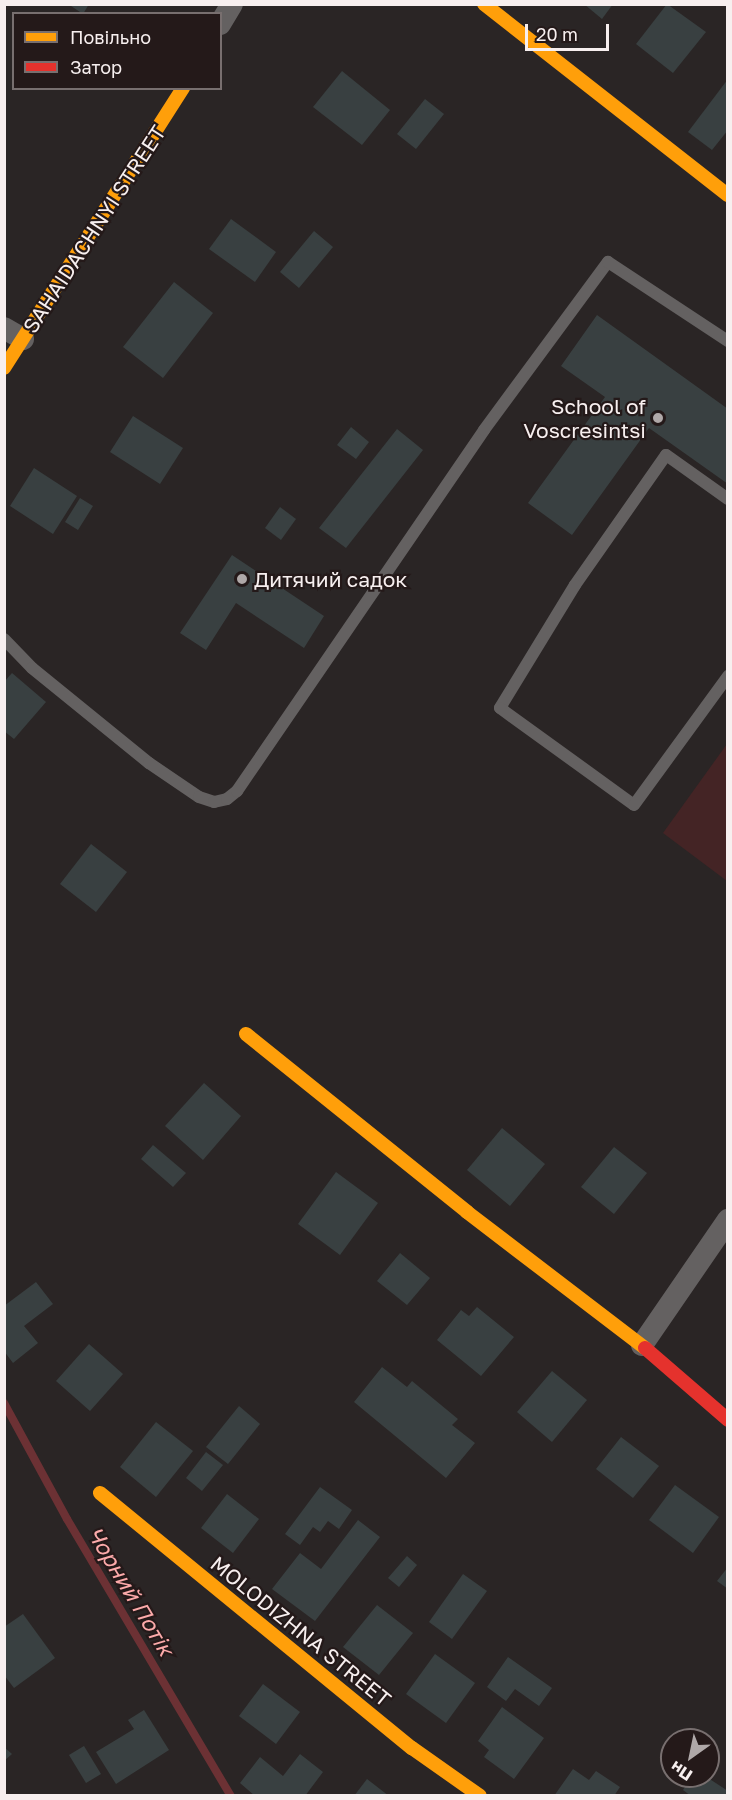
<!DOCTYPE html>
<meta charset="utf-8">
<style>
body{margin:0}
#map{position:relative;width:732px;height:1800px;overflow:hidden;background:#2a2525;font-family:"Golos Text",sans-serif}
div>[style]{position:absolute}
.green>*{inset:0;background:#442425}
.stream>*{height:8px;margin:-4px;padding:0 4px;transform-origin:4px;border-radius:4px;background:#6c3134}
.building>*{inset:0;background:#394041}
.lane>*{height:12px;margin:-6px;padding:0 6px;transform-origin:6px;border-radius:6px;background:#646161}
.street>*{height:22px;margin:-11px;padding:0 11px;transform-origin:11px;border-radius:11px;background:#646161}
.slow>*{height:14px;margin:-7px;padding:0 7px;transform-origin:7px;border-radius:7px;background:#ff9f0a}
.jam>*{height:14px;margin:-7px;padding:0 7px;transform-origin:7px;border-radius:7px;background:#e5322d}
.dots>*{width:16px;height:16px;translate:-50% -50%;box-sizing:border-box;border:3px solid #241919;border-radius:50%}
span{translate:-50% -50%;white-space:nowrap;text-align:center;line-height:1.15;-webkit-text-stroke:4.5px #241919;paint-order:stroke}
.street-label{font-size:21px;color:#f7efef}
.poi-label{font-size:21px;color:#f7efef}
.right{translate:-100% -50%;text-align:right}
.left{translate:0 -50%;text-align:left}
.water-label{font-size:22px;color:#fcaaaa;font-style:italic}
.frame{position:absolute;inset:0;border:6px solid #f7efef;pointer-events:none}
.legend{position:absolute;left:12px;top:12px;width:210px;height:78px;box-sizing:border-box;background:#241919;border:2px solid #786f6f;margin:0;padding:8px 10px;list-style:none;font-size:18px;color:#f7efef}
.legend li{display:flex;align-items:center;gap:12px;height:30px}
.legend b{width:30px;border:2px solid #786f6f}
.north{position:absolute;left:660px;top:1728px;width:60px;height:60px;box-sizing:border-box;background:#241919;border:2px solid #786f6f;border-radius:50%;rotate:213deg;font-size:16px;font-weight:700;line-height:24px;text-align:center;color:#f7efef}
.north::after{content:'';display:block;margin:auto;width:21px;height:27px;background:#afa8a8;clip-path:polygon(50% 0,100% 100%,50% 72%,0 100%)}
.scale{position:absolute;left:525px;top:24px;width:84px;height:27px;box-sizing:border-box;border:3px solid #f7efef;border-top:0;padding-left:8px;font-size:18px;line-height:21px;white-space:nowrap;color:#f7efef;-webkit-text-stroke:4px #241919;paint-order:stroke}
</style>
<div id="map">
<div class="green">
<i style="clip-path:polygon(727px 744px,727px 881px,663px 833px)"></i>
</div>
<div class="stream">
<i style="left:4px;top:1403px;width:132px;rotate:61.5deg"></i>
<i style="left:67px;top:1519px;width:322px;rotate:59.4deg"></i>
</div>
<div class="building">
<i style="clip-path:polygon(68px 4px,89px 4px,83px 14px)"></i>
<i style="clip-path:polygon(584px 4px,613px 4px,602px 19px)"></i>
<i style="clip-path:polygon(667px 4px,706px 32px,673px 73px,636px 44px)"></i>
<i style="clip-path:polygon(342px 71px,390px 110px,362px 145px,313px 107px)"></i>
<i style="clip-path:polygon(728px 79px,728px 130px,712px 150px,688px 132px)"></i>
<i style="clip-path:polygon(425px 99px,444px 114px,416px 149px,397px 134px)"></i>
<i style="clip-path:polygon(231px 219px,276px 252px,255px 282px,209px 249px)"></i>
<i style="clip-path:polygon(314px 231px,333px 247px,299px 288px,280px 272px)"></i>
<i style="clip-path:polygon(174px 282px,213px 313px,163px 378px,123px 347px)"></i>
<i style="clip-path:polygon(597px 315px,728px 409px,728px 484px,649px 428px,572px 535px,528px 503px,605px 397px,561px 366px)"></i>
<i style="clip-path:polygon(133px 416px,183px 448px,160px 484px,110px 452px)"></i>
<i style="clip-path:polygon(351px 427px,369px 442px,356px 459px,337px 445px)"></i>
<i style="clip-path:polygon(397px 429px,423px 450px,346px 548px,319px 528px)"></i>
<i style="clip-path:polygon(34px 468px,77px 496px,53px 534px,10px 506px)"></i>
<i style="clip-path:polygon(80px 498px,93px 506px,78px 530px,65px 522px)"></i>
<i style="clip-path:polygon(280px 507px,296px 519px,281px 540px,265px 528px)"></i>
<i style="clip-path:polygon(232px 555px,324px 616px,304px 648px,236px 603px,206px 650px,180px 633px)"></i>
<i style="clip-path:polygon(12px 673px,46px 702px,14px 739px,4px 731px,4px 682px)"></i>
<i style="clip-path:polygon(91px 844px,127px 872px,96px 912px,60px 884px)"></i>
<i style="clip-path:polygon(204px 1083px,241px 1116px,203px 1160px,165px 1126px)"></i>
<i style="clip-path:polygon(502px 1128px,545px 1164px,510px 1206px,467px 1170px)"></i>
<i style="clip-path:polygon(153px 1145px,186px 1173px,173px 1187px,141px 1159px)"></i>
<i style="clip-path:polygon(614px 1147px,647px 1173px,614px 1214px,581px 1187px)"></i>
<i style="clip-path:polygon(336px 1172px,378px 1203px,340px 1255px,298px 1224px)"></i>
<i style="clip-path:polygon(400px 1253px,430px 1278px,407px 1305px,377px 1281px)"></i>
<i style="clip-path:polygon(36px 1282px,53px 1304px,24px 1326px,38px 1343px,13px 1363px,4px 1351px,4px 1306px)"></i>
<i style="clip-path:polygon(477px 1307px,514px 1337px,481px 1376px,437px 1340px,461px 1310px,469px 1316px)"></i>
<i style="clip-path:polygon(89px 1344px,123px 1374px,90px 1411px,56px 1381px)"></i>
<i style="clip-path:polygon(382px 1367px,407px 1387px,412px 1381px,458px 1419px,452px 1425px,475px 1443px,446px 1478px,354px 1402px)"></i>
<i style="clip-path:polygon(552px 1371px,587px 1400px,552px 1442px,517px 1412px)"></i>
<i style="clip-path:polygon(239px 1406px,260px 1424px,228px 1464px,206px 1447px)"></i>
<i style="clip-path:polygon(156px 1422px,193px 1451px,156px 1497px,120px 1467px)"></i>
<i style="clip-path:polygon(621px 1437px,659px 1466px,633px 1498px,596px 1469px)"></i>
<i style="clip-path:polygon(206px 1452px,223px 1465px,202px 1491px,186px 1478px)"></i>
<i style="clip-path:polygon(675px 1485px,719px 1517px,693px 1553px,649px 1520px)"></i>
<i style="clip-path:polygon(320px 1487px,352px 1510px,339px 1529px,328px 1521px,320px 1532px,313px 1527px,300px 1545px,285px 1534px)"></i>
<i style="clip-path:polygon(227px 1494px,259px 1519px,233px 1553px,201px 1528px)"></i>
<i style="clip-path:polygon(358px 1520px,380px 1537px,315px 1621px,272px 1589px,300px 1553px,321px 1569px)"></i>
<i style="clip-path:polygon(407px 1556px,417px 1565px,399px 1587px,388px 1578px)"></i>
<i style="clip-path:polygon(728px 1567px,728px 1589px,717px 1581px)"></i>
<i style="clip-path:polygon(463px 1574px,487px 1591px,452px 1639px,429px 1622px)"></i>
<i style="clip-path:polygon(377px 1605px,413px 1633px,379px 1675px,343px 1647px)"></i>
<i style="clip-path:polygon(23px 1614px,55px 1658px,14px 1688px,4px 1675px,4px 1627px)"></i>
<i style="clip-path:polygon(435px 1654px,475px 1683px,446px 1723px,406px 1694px)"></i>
<i style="clip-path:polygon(508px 1657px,552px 1688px,539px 1706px,515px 1689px,506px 1701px,487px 1687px)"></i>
<i style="clip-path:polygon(263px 1684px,300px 1712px,276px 1744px,239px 1716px)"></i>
<i style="clip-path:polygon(502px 1707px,544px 1738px,514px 1779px,484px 1757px,489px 1750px,478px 1741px)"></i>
<i style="clip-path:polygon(144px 1710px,169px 1750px,116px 1784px,96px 1752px,134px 1729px,128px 1720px)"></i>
<i style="clip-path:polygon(84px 1746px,101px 1774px,86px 1783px,69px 1755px)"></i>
<i style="clip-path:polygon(4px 1747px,12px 1754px,4px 1761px)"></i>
<i style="clip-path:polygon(300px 1754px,323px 1772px,305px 1796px,255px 1796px,240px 1783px,260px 1757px,283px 1776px)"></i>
<i style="clip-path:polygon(573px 1769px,589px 1780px,596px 1771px,620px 1787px,614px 1796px,554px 1796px)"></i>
<i style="clip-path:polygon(692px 1776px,705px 1776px,728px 1791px,728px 1796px,691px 1796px,683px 1790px)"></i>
<i style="clip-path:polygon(367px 1779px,389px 1796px,354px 1796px)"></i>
</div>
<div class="lane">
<i style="left:728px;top:499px;width:76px;rotate:-144.6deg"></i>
<i style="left:666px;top:455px;width:159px;rotate:125deg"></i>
<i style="left:575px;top:585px;width:144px;rotate:121.4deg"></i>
<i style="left:500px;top:708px;width:165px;rotate:35.9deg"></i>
<i style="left:634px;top:805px;width:160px;rotate:-53.9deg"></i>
<i style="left:4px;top:639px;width:40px;rotate:46deg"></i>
<i style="left:32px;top:668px;width:151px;rotate:39.1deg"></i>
<i style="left:149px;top:763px;width:60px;rotate:34.2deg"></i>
<i style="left:199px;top:797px;width:16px;rotate:18deg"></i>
<i style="left:214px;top:802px;width:13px;rotate:-13deg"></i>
<i style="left:227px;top:799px;width:13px;rotate:-39deg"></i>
<i style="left:237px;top:791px;width:437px;rotate:-55.6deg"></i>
<i style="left:484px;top:430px;width:209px;rotate:-53.6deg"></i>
<i style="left:608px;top:262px;width:144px;rotate:33.4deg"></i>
</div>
<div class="street">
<i style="left:220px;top:24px;width:23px;rotate:-59deg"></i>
<i style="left:4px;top:328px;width:22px;rotate:30deg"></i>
<i style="left:642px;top:1345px;width:152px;rotate:-55.5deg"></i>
</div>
<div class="slow">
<i style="left:484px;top:4px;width:310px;rotate:38.1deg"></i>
<i style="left:4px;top:368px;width:332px;rotate:-57.4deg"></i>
<i style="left:246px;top:1034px;width:284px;rotate:38.8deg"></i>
<i style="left:467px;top:1212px;width:224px;rotate:37.4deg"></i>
<i style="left:100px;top:1493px;width:403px;rotate:39.3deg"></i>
<i style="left:412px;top:1748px;width:83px;rotate:35.2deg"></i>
</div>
<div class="jam">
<i style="left:645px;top:1348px;width:110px;rotate:40.9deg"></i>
</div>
<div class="dots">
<i style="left:658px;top:418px;background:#afa8a8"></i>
<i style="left:242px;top:579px;background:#afa8a8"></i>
</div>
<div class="street-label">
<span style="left:94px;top:229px;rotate:-57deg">SAHAIDACHNYI STREET</span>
<span style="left:301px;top:1631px;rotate:39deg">MOLODIZHNA STREET</span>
</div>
<div class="poi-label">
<span class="right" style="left:646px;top:418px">School of<br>Voscresintsi</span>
<span class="left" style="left:254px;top:579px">Дитячий садок</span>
</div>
<div class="water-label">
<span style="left:131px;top:1591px;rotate:59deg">Чорний Потік</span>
</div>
<div class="frame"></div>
<ul class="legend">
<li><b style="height:8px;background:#ff9f0a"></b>Повільно</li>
<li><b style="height:8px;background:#e5322d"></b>Затор</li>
</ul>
<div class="north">Пн</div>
<div class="scale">20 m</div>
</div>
